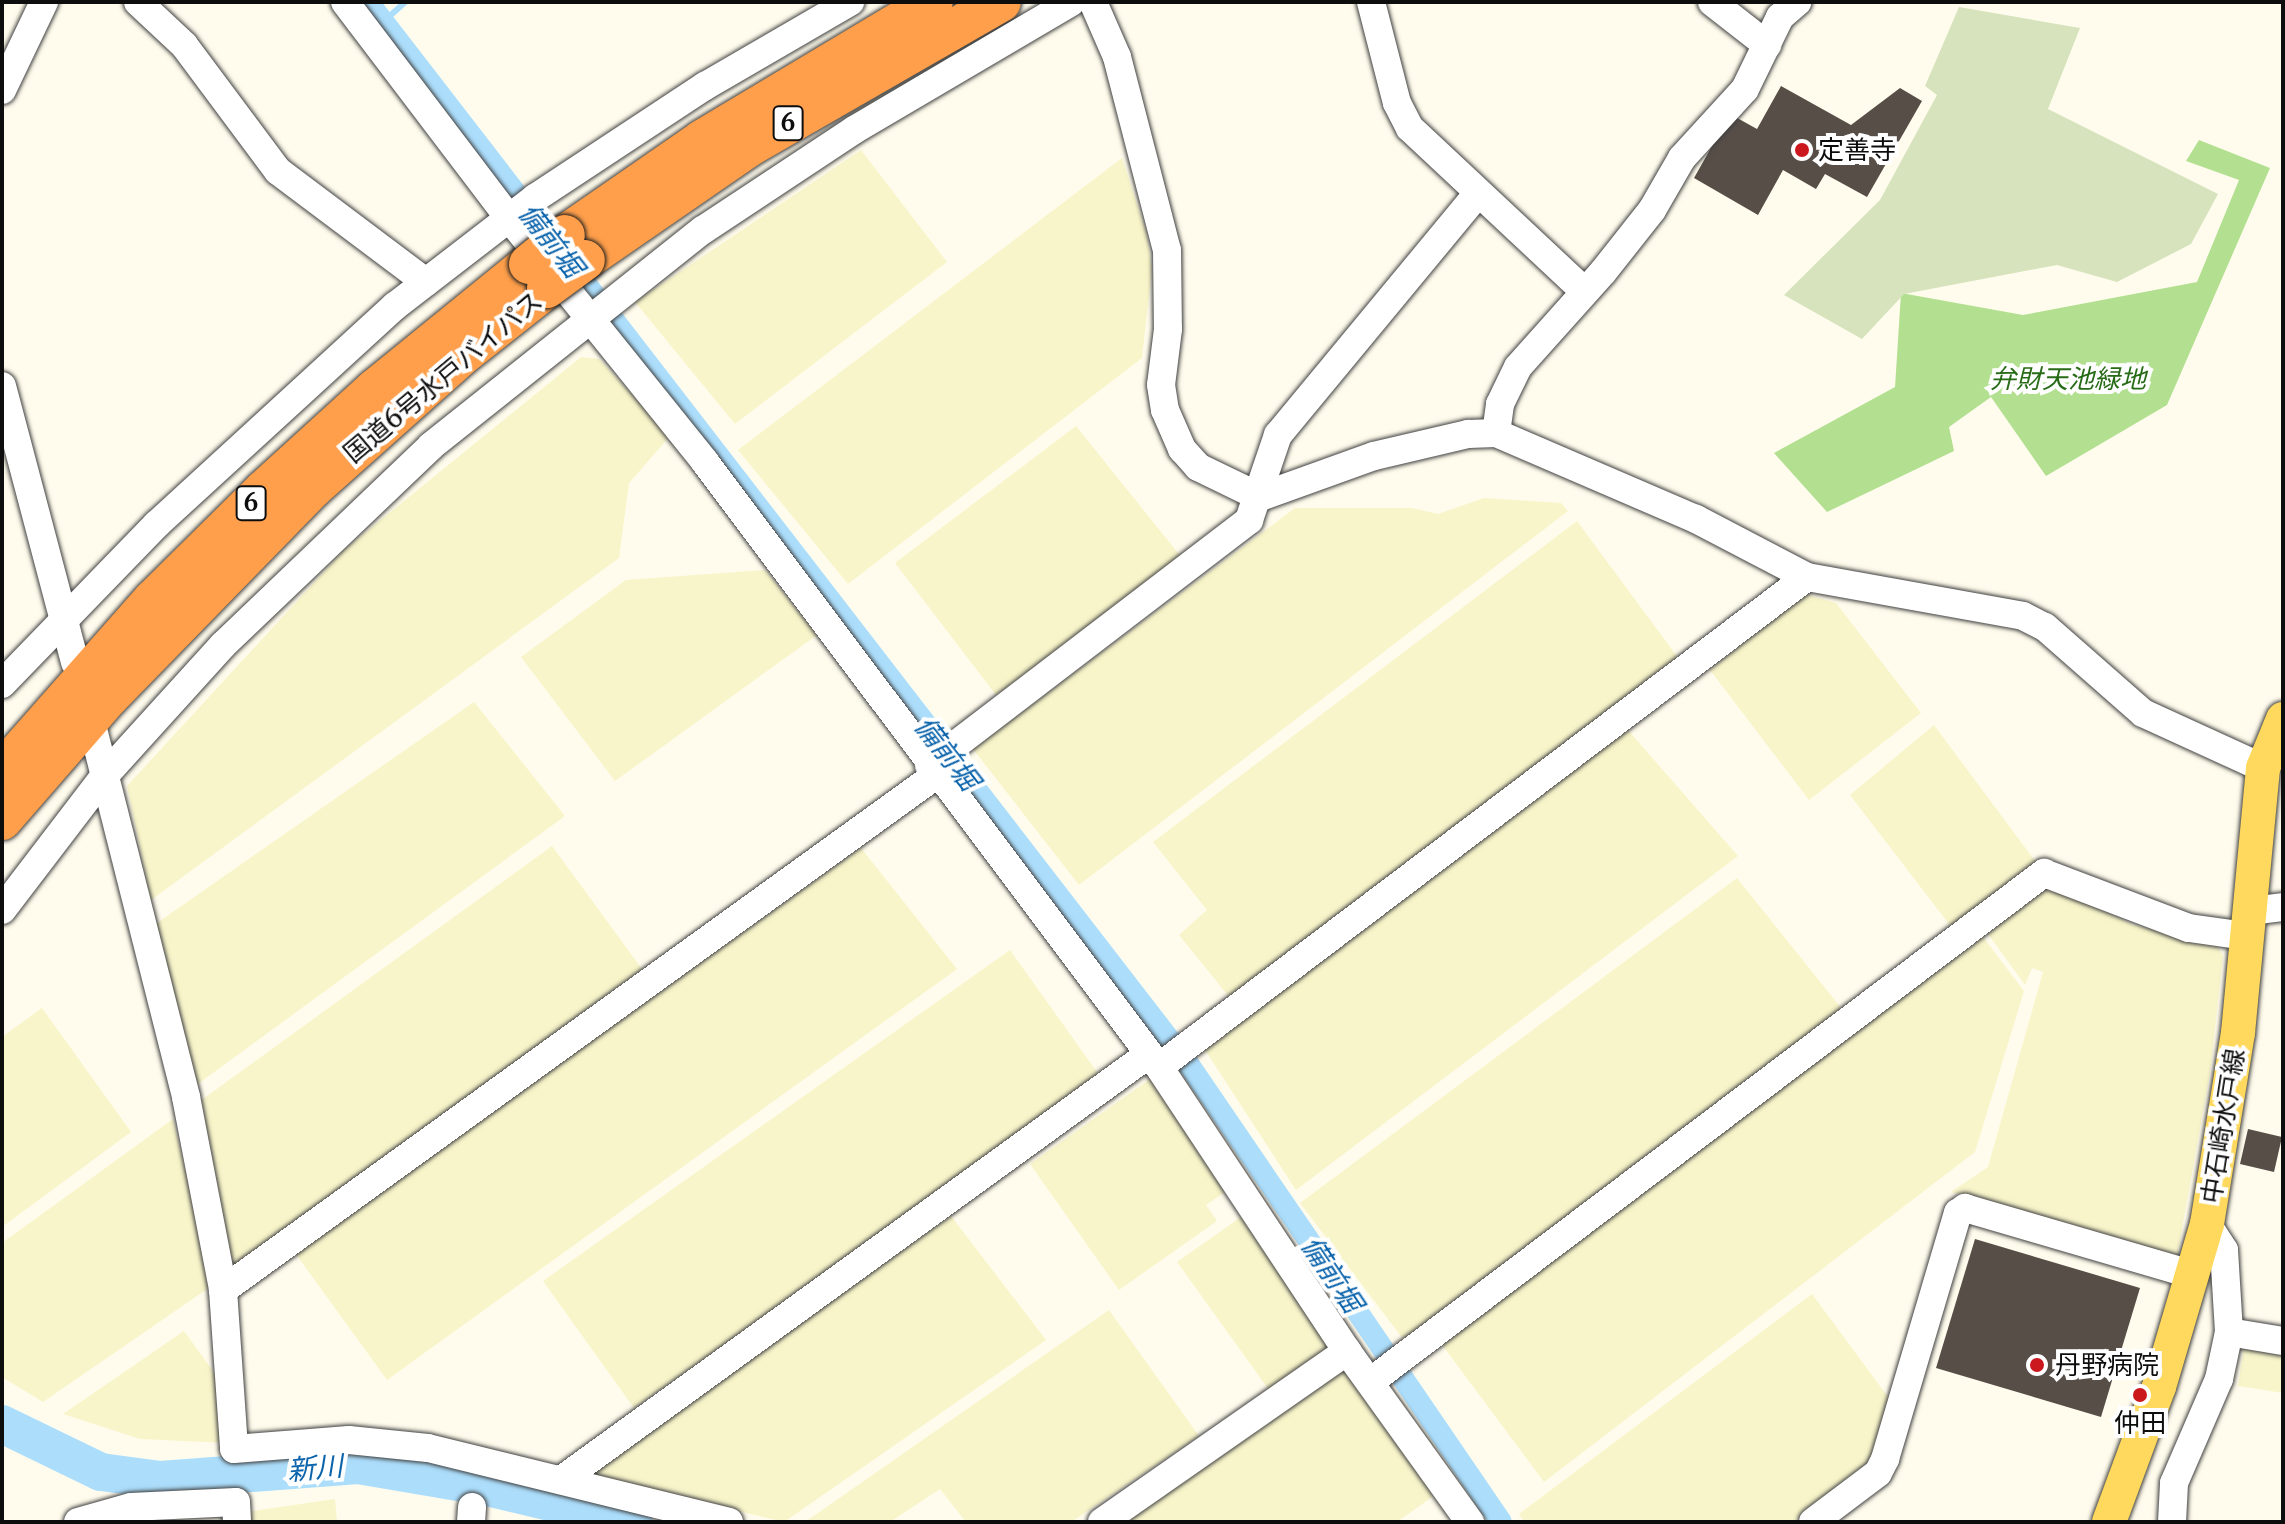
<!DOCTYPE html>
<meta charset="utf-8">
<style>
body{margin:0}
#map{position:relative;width:2285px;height:1524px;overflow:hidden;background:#fffced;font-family:Merriweather,"Noto Sans JP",serif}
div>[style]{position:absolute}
.farmland>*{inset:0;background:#f8f5ca}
.forest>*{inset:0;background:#b3e090}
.cemetery>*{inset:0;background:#d6e3bc}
.stream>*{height:6px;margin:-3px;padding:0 3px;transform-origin:3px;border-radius:3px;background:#acdefc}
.canal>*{height:22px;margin:-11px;padding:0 11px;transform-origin:11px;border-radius:11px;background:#acdefc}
.river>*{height:38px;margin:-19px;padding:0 19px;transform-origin:19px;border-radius:19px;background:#acdefc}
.building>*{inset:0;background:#574e48}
.roads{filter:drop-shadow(0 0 2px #404040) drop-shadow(0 0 2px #404040)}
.minor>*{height:28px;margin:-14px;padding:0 14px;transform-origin:14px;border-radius:14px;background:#fff}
.major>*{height:34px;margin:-17px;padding:0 17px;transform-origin:17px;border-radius:17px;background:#ffd95d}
.highway>*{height:40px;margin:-20px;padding:0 20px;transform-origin:20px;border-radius:20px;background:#ff9f4b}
.bridges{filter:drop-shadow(0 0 2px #1e1e1e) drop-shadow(0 0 2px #1e1e1e)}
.highway-bridge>*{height:40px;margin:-20px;padding:0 20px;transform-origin:20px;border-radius:20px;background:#ff9f4b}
.dots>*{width:22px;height:22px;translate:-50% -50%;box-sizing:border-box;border:4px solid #fff;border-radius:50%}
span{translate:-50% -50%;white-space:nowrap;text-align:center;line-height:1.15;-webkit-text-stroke:8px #fff;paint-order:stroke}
.shield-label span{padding:2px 6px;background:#fff;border:2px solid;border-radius:6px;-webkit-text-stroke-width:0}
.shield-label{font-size:24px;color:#0d0d0d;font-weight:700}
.poi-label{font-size:26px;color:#0d0d0d}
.left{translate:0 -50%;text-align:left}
.street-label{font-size:26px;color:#0d0d0d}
.park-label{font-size:26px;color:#286b17;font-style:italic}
.water-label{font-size:28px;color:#0a63ab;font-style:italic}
.frame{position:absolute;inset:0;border:4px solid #0d0d0d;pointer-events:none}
</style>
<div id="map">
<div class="farmland">
<i style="clip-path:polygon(861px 150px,947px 262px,735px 424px,635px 302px)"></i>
<i style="clip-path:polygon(1122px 158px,1147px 235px,1152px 269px,1142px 358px,848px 584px,738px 450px)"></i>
<i style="clip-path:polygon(581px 357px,599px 359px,670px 436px,629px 483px,619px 558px,151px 900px,127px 786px,345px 549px)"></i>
<i style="clip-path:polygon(1076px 426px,1182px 558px,996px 695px,895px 563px)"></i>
<i style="clip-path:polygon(1484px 498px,1561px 503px,1568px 511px,1079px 885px,973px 749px,1295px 508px,1412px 508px,1438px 514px)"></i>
<i style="clip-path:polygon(1577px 521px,1679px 659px,1230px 998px,1179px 935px,1207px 910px,1153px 842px)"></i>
<i style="clip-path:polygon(765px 570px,817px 635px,615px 781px,521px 657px,626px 580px)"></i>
<i style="clip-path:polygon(1805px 594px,1836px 603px,1921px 713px,1809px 800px,1710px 670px)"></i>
<i style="clip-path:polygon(474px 702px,565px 816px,195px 1086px,154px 925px)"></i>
<i style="clip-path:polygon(1934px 725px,2038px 865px,1952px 928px,1850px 795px)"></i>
<i style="clip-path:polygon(1628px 730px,1738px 856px,1296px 1190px,1205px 1050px)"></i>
<i style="clip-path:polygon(552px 846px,642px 969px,233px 1268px,196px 1104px)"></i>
<i style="clip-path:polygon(861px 848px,957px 969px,387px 1380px,295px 1253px)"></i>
<i style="clip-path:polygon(1737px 878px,1842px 1009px,1403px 1339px,1300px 1203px)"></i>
<i style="clip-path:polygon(2047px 884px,2133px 925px,2215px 942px,2223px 956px,2210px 1073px,2177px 1256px,1951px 1192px,1988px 1167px,2043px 972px,2032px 968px,2025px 985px,1988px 934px)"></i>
<i style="clip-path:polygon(1983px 937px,2024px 991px,1975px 1152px,1544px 1482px,1440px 1342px)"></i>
<i style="clip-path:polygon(1010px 950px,1102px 1079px,634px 1408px,543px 1281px)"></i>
<i style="clip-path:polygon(42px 1008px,131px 1132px,2px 1227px,2px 1037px)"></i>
<i style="clip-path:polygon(1150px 1079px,1228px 1190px,1206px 1205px,1217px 1221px,1119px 1290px,1030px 1164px)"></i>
<i style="clip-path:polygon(173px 1119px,213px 1285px,43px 1402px,2px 1377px,2px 1243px)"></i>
<i style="clip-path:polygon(951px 1216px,1046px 1340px,784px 1522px,588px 1475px)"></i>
<i style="clip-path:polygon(1241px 1217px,1330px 1346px,1269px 1390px,1177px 1262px)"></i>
<i style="clip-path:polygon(1812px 1294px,1891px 1401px,1875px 1458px,1793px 1522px,1524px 1522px,1519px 1514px)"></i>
<i style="clip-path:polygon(1109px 1310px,1199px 1436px,1071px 1522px,966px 1522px,940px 1489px,890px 1522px,805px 1522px)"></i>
<i style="clip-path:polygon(184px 1331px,226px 1389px,228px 1443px,140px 1439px,63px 1414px)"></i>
<i style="clip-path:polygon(2244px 1346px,2283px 1352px,2283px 1393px,2238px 1386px)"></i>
<i style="clip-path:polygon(1335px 1368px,1349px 1368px,1439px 1492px,1397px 1522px,1119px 1522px)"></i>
<i style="clip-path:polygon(335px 1499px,337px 1522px,246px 1522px,246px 1512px)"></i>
</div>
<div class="forest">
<i style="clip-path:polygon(2199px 140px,2270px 168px,2167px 405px,2046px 476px,1991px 397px,1949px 427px,1954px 451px,1827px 512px,1774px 453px,1895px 387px,1901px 293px,2023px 315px,2197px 282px,2239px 180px,2186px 161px)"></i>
</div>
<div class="cemetery">
<i style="clip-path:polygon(1959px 7px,2080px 28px,2048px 109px,2218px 194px,2191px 244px,2117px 282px,2057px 265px,1904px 294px,1862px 339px,1784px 295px,1880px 200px,1937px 95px,1925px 86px)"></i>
</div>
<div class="stream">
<i style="left:383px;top:22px;width:30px;rotate:-42deg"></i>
</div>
<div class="canal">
<i style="left:368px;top:2px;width:1343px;rotate:52.32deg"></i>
<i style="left:1189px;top:1065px;width:553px;rotate:55.68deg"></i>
</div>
<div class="river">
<i style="left:2px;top:1424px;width:110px;rotate:25.9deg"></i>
<i style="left:101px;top:1472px;width:60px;rotate:7.7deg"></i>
<i style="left:160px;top:1480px;width:199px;rotate:-4.3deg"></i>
<i style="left:358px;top:1465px;width:131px;rotate:9.7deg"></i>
<i style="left:487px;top:1487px;width:151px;rotate:13.4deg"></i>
</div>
<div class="building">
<i style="clip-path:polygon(1781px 86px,1851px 125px,1900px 88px,1922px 101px,1867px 197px,1825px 174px,1816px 189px,1783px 170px,1758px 215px,1694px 178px,1730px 114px,1757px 129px)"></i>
<i style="clip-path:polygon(2248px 1129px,2282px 1137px,2274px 1172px,2240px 1164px)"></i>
<i style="clip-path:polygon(1975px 1239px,2140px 1288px,2101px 1417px,1936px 1368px)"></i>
</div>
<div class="roads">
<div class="minor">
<i style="left:138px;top:2px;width:63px;rotate:43.1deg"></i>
<i style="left:184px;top:45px;width:157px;rotate:53.3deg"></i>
<i style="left:278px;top:171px;width:185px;rotate:36.9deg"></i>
<i style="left:345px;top:2px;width:271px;rotate:52.8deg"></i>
<i style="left:509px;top:218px;width:313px;rotate:51.2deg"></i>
<i style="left:705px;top:462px;width:756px;rotate:53.11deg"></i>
<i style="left:1159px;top:1067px;width:341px;rotate:56.5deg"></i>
<i style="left:1347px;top:1351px;width:211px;rotate:54.3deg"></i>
<i style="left:1093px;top:2px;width:60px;rotate:66.4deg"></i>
<i style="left:1117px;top:57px;width:199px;rotate:75.5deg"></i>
<i style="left:1167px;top:250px;width:79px;rotate:89.3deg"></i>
<i style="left:1168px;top:329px;width:56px;rotate:97.1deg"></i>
<i style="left:1161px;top:385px;width:25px;rotate:81deg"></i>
<i style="left:1165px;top:410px;width:43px;rotate:66.4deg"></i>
<i style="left:1182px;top:449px;width:24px;rotate:48deg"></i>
<i style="left:1198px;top:467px;width:69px;rotate:25.8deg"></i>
<i style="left:1260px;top:497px;width:121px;rotate:-19.8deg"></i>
<i style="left:1374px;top:456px;width:97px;rotate:-13.2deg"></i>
<i style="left:1468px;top:434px;width:28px;rotate:-2deg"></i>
<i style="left:1496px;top:433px;width:218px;rotate:23.3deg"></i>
<i style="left:1696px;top:519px;width:125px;rotate:27.6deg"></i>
<i style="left:1807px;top:577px;width:219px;rotate:10.2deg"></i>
<i style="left:2023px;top:616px;width:25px;rotate:27deg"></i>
<i style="left:2045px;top:627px;width:130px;rotate:41.3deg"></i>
<i style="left:2143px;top:713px;width:132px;rotate:24.6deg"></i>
<i style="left:1371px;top:2px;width:104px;rotate:75.6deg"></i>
<i style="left:1397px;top:103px;width:28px;rotate:63deg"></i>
<i style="left:1410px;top:128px;width:238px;rotate:43.1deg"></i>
<i style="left:1712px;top:2px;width:70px;rotate:38deg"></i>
<i style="left:2px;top:90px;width:98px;rotate:-64.5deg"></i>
<i style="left:2px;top:386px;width:286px;rotate:75.2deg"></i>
<i style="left:1496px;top:433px;width:29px;rotate:-82deg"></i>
<i style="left:1500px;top:404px;width:41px;rotate:-64.1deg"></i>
<i style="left:1518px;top:367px;width:127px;rotate:-48.2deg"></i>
<i style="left:1603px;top:272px;width:79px;rotate:-51.7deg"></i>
<i style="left:1652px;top:210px;width:60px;rotate:-60deg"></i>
<i style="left:1682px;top:158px;width:93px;rotate:-47.6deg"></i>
<i style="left:1745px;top:89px;width:80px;rotate:-64.1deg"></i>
<i style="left:1780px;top:17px;width:23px;rotate:-41deg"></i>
<i style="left:2px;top:684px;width:223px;rotate:-45.9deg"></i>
<i style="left:157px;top:524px;width:323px;rotate:-42.5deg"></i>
<i style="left:395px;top:306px;width:177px;rotate:-37.6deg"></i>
<i style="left:535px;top:198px;width:204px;rotate:-33.4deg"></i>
<i style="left:705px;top:86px;width:168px;rotate:-30.1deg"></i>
<i style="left:94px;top:733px;width:375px;rotate:75.8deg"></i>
<i style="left:186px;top:1097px;width:197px;rotate:79.1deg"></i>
<i style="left:223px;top:1290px;width:159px;rotate:86deg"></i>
<i style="left:234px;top:1449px;width:115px;rotate:-4.5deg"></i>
<i style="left:349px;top:1440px;width:79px;rotate:5.8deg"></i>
<i style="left:428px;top:1448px;width:310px;rotate:13.8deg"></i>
<i style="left:929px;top:765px;width:403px;rotate:-37.4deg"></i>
<i style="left:1249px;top:520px;width:90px;rotate:-71.2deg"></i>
<i style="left:1278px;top:435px;width:314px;rotate:-50.4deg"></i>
<i style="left:2px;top:910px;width:171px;rotate:-52.6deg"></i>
<i style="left:106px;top:774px;width:174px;rotate:-47.8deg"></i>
<i style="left:223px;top:645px;width:288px;rotate:-43.7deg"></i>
<i style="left:431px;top:446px;width:347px;rotate:-38.5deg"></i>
<i style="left:703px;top:230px;width:181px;rotate:-33.5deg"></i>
<i style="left:854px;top:130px;width:252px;rotate:-30.5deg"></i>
<i style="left:2251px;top:911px;width:32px;rotate:-7deg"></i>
<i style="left:1159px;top:1067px;width:812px;rotate:-37.1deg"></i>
<i style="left:223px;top:1290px;width:880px;rotate:-35.84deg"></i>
<i style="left:2229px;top:1332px;width:55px;rotate:9.5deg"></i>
<i style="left:1370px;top:1382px;width:845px;rotate:-37.06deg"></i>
<i style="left:2044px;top:873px;width:155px;rotate:20.8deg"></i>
<i style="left:2189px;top:928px;width:58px;rotate:8deg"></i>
<i style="left:564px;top:1478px;width:722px;rotate:-35.93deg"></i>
<i style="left:78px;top:1522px;width:55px;rotate:-15.8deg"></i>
<i style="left:131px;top:1507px;width:105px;rotate:-2.7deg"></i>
<i style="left:236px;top:1502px;width:20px;rotate:87deg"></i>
<i style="left:471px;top:1522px;width:15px;rotate:-86deg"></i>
<i style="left:1102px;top:1522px;width:299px;rotate:-34.9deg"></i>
<i style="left:1813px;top:1522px;width:81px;rotate:-37deg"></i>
<i style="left:1878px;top:1473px;width:16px;rotate:-63deg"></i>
<i style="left:1885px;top:1459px;width:257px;rotate:-73.5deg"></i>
<i style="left:1958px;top:1213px;width:9px;rotate:-36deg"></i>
<i style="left:1965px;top:1208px;width:239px;rotate:16.3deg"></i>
<i style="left:2172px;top:1522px;width:39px;rotate:-87deg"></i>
<i style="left:2174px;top:1483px;width:113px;rotate:-66.6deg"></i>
<i style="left:2219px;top:1379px;width:48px;rotate:-78deg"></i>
<i style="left:2229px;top:1332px;width:82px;rotate:-93.5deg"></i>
<i style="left:2224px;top:1250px;width:31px;rotate:-123deg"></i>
</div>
<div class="major">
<i style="left:2109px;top:1522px;width:144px;rotate:-69.7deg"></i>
<i style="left:2159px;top:1387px;width:170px;rotate:-73.6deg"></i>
<i style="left:2207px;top:1224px;width:193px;rotate:-80.8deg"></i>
<i style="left:2238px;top:1033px;width:266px;rotate:-84.6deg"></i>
<i style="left:2263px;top:768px;width:53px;rotate:-67.8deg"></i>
</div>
<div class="highway">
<i style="left:565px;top:235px;width:167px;rotate:-34.7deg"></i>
<i style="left:702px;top:140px;width:269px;rotate:-30.9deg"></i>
<i style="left:585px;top:260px;width:203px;rotate:-34.6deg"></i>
<i style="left:752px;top:145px;width:287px;rotate:-29.9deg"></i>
<i style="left:2px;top:771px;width:228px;rotate:-48.6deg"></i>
<i style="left:153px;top:600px;width:156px;rotate:-44.7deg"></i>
<i style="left:264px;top:490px;width:150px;rotate:-42.3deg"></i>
<i style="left:375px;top:389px;width:198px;rotate:-39.1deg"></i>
<i style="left:2px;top:820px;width:163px;rotate:-49deg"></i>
<i style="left:109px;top:697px;width:292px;rotate:-45.7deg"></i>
<i style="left:313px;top:488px;width:198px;rotate:-41.7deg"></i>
<i style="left:461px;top:356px;width:110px;rotate:-38.3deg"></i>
</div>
</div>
<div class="bridges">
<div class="highway-bridge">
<i style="left:529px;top:264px;width:46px;rotate:-38.9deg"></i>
<i style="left:547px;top:288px;width:47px;rotate:-36.4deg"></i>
</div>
</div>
<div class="dots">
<i style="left:1802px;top:150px;background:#cb171e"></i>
<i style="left:2037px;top:1365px;background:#cb171e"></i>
<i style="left:2140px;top:1395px;background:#cb171e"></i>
</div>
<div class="shield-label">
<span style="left:788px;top:123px">6</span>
<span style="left:251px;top:503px">6</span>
</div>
<div class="poi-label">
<span class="left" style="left:1818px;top:150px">定善寺</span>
<span class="left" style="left:2055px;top:1365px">丹野病院</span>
<span style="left:2140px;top:1423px">仲田</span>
</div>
<div class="street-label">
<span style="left:443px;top:377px;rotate:-40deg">国道6号水戸バイパス</span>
<span style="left:2223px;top:1126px;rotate:-81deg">中石崎水戸線</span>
</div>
<div class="park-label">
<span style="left:2068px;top:379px">弁財天池緑地</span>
</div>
<div class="water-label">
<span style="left:551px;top:240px;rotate:52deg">備前堀</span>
<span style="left:947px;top:753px;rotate:52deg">備前堀</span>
<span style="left:1332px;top:1274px;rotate:56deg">備前堀</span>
<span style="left:315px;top:1468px;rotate:-5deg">新川</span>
</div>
<div class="frame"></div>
</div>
